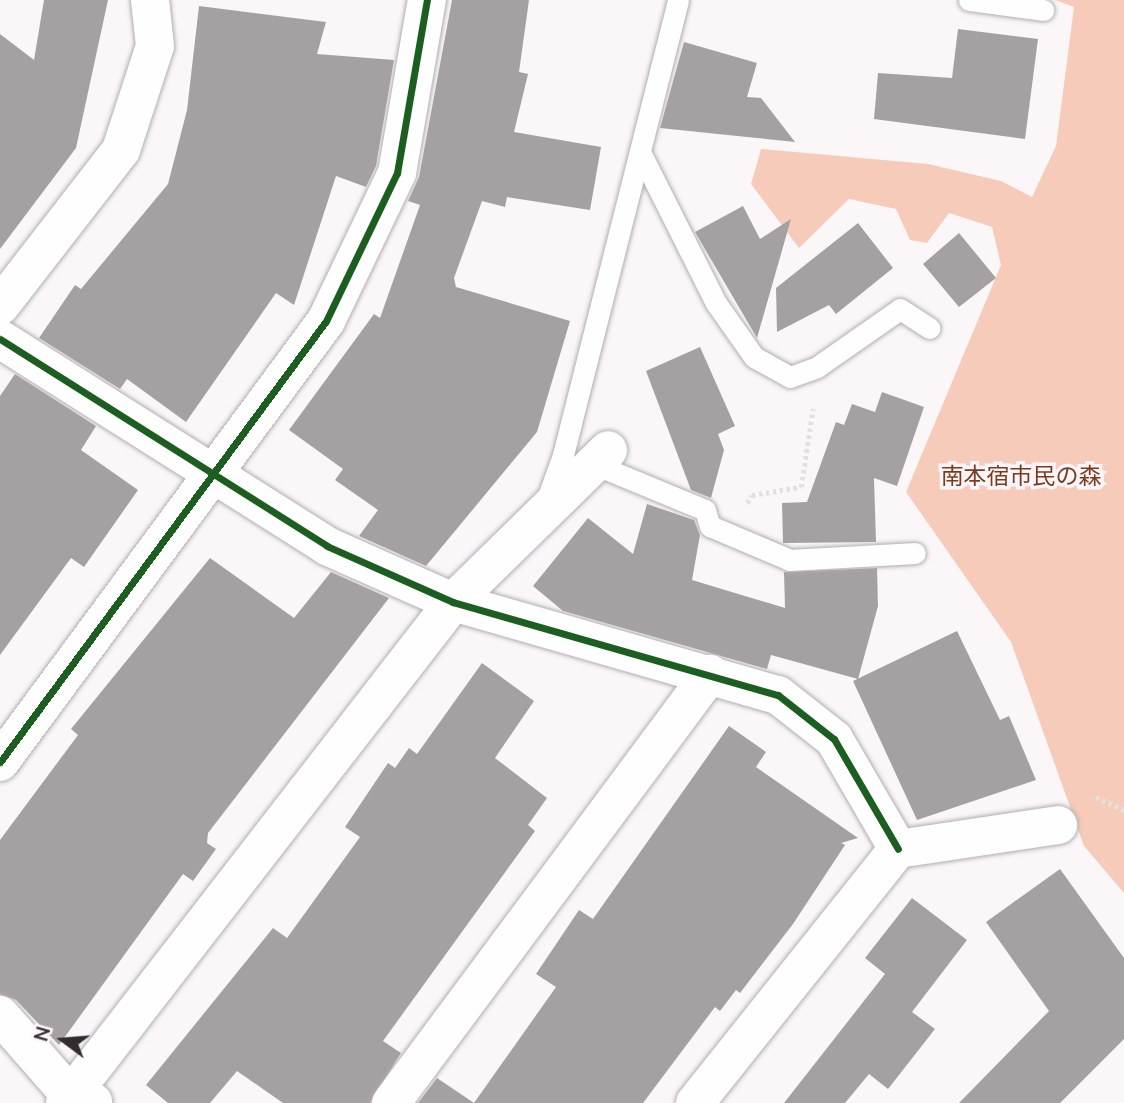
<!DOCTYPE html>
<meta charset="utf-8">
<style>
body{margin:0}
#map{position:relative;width:1124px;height:1103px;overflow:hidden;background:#fbf7f9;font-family:"Nunito Sans","Noto Sans JP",sans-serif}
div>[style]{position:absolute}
.forest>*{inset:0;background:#f7cbb9}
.building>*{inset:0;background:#a5a0a1}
.path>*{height:4.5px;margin-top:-2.25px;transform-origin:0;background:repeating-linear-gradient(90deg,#e2e0e1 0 3.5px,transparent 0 7px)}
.roads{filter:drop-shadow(0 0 2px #b2adb0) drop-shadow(0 0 2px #b2adb0)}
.lane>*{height:21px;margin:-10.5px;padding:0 10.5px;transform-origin:10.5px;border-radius:10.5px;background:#fefefe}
.street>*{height:38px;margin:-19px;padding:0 19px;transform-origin:19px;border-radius:19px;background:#fefefe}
.cycleway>*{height:7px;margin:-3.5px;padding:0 3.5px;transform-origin:3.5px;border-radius:3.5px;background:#1b5e20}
span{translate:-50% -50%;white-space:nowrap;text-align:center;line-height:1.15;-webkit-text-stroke:7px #fdf5fa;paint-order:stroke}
.park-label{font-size:23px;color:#783b1c}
.north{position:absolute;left:28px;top:1005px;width:70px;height:70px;-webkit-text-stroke:5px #fdf5fa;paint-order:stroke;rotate:286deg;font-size:19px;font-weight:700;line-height:28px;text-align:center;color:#322b2f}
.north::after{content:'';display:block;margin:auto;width:24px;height:32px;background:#322b2f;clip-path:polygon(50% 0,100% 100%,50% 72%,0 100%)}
</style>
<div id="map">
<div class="forest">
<i style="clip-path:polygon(1055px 0,1124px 0,1124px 893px,1084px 846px,1011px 642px,906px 492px,1001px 265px,992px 227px,949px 213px,927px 243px,910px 240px,896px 209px,849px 199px,799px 248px,751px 184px,761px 149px,928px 164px,1001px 181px,1032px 197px,1056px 146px,1074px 7px)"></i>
</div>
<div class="building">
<i style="clip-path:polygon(44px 0,108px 0,76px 148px,0 249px,0 34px,34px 60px)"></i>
<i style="clip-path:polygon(452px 0,529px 0,519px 72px,528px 74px,514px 132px,601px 147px,590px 210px,507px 197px,505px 207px,482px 201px,454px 278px,456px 287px,570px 321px,537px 432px,426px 566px,359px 536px,378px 510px,335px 480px,343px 469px,289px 430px,374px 314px,380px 318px,420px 205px,408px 201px,419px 177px)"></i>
<i style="clip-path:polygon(199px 6px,326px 22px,317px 54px,394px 60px,376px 166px,366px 187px,336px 176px,294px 305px,276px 293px,186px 422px,127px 379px,120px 389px,39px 338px,75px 285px,81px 289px,168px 184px,187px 110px)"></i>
<i style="clip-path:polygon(958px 29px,1038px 39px,1025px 139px,874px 119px,878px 73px,952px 78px)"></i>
<i style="clip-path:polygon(684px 42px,757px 63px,747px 97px,761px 98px,795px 142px,660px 128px)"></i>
<i style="clip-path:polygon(743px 206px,760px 239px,791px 219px,757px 338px,695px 232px)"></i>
<i style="clip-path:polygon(858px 223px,893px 268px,836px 314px,829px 305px,777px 332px,776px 288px)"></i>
<i style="clip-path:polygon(959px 233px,996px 278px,959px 307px,923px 264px)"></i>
<i style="clip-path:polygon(700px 347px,735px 426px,718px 434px,724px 450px,711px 498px,691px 490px,646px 371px)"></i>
<i style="clip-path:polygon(15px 374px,96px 426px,81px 450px,138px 490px,84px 567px,71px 558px,0 655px,0 396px)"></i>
<i style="clip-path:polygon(882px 392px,924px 407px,897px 486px,874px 478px,876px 542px,783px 543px,782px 503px,807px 502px,836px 422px,844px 425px,852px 404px,875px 412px)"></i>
<i style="clip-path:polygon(647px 504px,694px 520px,700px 535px,692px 580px,785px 608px,784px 572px,877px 568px,878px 606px,858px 679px,771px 655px,767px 669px,563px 611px,533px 586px,588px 518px,633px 554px)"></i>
<i style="clip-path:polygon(210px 558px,294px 618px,331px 572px,389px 598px,208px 833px,207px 843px,216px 849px,193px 881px,183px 874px,59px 1045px,16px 1000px,0 994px,0 840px,78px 735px,71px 729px)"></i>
<i style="clip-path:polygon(957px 631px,1000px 720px,1009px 716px,1036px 780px,917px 820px,853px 681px)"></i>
<i style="clip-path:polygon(482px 663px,534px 701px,495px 758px,547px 798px,528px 825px,535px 831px,383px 1041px,401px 1053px,370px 1103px,283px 1103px,237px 1071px,210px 1103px,168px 1103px,146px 1085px,273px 928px,287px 938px,360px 837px,345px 827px,388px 763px,395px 768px,409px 748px,417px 754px)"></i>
<i style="clip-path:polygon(729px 726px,766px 752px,756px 767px,858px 838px,841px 843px,845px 845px,793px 924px,740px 993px,736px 990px,720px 1011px,715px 1007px,643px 1103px,418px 1103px,437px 1078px,474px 1103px,556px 987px,536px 974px,579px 910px,593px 919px)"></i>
<i style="clip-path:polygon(1060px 869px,1124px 958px,1124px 1039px,1060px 1103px,959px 1103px,1049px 1011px,986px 922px)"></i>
<i style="clip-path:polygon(912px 898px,967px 940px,912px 1012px,935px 1029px,888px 1089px,869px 1074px,845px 1103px,784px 1103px,885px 974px,865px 958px)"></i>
</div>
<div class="path">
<i style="left:747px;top:503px;width:9px;rotate:-58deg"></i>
<i style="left:752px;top:495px;width:50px;rotate:-9.3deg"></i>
<i style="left:801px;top:487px;width:79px;rotate:-81.3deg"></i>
<i style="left:1096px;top:797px;width:31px;rotate:25deg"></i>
</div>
<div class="roads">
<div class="lane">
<i style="left:969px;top:0;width:75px;rotate:7.7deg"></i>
<i style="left:640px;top:152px;width:169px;rotate:63.3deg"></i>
<i style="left:716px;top:303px;width:66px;rotate:54.9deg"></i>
<i style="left:754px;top:357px;width:41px;rotate:29.1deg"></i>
<i style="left:790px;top:377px;width:29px;rotate:-20deg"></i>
<i style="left:817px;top:367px;width:101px;rotate:-34.9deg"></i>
<i style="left:900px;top:309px;width:35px;rotate:33deg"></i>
<i style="left:594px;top:464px;width:120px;rotate:22.5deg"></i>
<i style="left:705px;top:510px;width:17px;rotate:73deg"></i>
<i style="left:710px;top:526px;width:87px;rotate:23deg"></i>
<i style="left:790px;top:560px;width:125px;rotate:-3.2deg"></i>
<i style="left:546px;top:502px;width:50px;rotate:-70.1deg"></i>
<i style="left:563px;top:455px;width:469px;rotate:-75.8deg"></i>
</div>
<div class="street">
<i style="left:0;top:306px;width:197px;rotate:-52.2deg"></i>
<i style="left:121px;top:150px;width:109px;rotate:-71.9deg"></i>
<i style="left:155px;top:46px;width:46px;rotate:-96.2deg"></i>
<i style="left:0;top:339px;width:387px;rotate:32.3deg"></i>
<i style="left:327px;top:546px;width:138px;rotate:24deg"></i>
<i style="left:453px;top:602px;width:338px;rotate:16deg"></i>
<i style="left:778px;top:695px;width:71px;rotate:38.2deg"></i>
<i style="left:834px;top:739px;width:127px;rotate:59.8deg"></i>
<i style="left:0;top:762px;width:548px;rotate:-53.53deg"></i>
<i style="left:326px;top:321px;width:164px;rotate:-64.4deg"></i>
<i style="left:397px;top:173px;width:176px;rotate:-80.2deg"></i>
<i style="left:0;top:1015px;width:108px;rotate:48.8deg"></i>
<i style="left:71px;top:1096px;width:23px;rotate:15deg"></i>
<i style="left:65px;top:1103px;width:634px;rotate:-52.24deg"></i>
<i style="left:453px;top:602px;width:217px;rotate:-44.4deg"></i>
<i style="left:391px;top:1103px;width:535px;rotate:-53.37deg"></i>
<i style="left:695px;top:1103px;width:325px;rotate:-51.4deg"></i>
<i style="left:898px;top:849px;width:162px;rotate:-8.5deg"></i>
</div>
</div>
<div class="cycleway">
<i style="left:0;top:339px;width:387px;rotate:32.3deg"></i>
<i style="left:327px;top:546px;width:138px;rotate:24deg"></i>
<i style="left:453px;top:602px;width:338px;rotate:16deg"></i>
<i style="left:778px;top:695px;width:71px;rotate:38.2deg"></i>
<i style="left:834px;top:739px;width:127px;rotate:59.8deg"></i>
<i style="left:0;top:762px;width:548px;rotate:-53.53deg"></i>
<i style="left:326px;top:321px;width:164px;rotate:-64.4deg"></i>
<i style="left:397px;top:173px;width:176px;rotate:-80.2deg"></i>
</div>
<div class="park-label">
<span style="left:1021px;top:477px">南本宿市民の森</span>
</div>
<div class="north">N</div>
</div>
